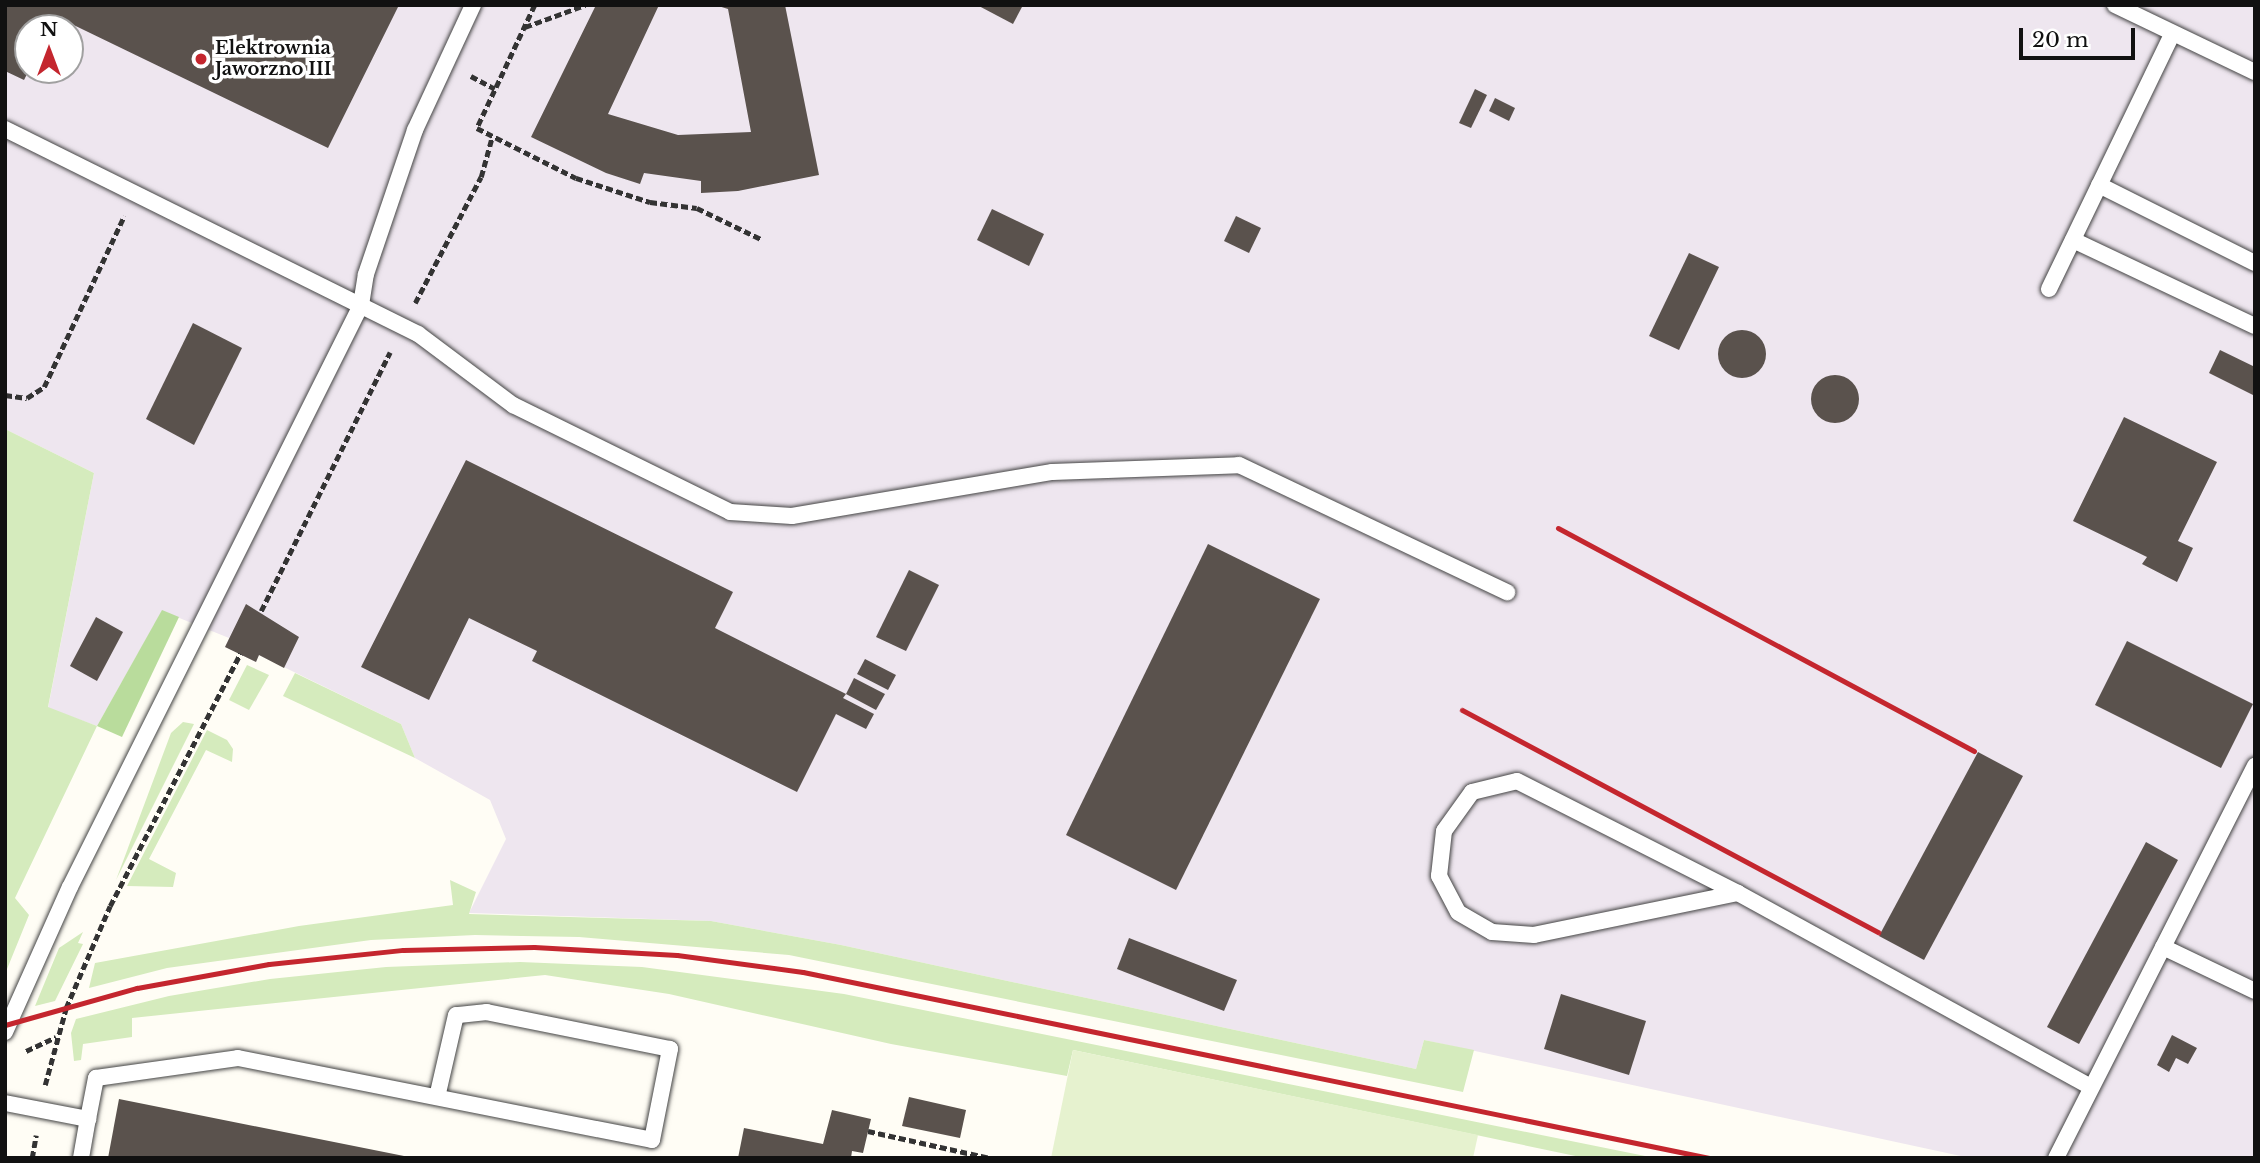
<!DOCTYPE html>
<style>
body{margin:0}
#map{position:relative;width:2260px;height:1163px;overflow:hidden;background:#fffdf5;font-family:"Libre Baskerville",serif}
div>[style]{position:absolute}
.industrial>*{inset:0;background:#eee6ef}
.green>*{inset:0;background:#d5ebbd}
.forest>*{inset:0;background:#b9dc9c}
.pitch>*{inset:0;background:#e6f2cf}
.building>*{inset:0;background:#5a524d}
.round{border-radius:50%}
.path>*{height:4.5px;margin-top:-2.25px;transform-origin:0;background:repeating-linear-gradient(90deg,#333 0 7px,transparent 0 10.5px)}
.roads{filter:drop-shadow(0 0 2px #444) drop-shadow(0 0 2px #444)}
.lane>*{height:16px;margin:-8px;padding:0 8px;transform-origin:8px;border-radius:8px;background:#fff}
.rail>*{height:5px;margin:-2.5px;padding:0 2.5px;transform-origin:2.5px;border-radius:2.5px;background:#c4262e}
.dots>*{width:19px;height:19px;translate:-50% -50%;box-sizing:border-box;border:4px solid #fff;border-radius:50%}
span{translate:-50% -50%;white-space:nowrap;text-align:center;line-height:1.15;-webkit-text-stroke:7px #fff;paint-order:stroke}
.poi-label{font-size:18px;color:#111;font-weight:700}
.left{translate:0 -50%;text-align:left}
.frame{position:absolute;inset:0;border:7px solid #111;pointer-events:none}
.north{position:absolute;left:14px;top:14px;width:70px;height:70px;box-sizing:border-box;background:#fff;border:2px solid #a0a0a0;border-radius:50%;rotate:0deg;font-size:19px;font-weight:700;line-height:28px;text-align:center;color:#111}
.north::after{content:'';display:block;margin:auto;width:24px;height:32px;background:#c4262e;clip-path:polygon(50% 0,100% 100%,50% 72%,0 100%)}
.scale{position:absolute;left:2019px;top:28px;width:116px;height:32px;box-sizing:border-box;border:4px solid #111;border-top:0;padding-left:9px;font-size:21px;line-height:24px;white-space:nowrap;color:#111;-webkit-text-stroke:5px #fff;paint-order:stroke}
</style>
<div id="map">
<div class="industrial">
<i style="clip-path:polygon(evenodd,5px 5px,2255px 5px,2255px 1158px,1970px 1158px,1424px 1040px,1416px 1069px,841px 945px,711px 921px,469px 913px,506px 839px,490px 800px,415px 758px,401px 724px,259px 655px,256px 662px,225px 647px,229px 638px,162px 611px,97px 726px,48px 708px,94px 473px,5px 429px,5px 5px,28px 28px,70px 28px,70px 70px,28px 70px,28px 28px)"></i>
</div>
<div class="green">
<i style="clip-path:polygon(5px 429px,94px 473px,48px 707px,97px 726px,15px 898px,29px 915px,5px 974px)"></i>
<i style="clip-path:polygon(247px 665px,269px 675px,249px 710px,229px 700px)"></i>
<i style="clip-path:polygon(295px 673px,401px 724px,415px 758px,283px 696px)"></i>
<i style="clip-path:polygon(183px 722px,194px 724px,116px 880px,171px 733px)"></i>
<i style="clip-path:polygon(207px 730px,227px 740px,233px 749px,232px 762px,206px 750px,149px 859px,176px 873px,173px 887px,127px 886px)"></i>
<i style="clip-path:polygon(450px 880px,476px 892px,469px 914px,711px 921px,841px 945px,1416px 1069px,1424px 1040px,1474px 1050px,1463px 1092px,789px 955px,579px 937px,475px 935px,371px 940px,167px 968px,89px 988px,95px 963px,299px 926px,453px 905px)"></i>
<i style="clip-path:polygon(83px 932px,78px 943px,83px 944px,55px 1001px,35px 1006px,59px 948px)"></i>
<i style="clip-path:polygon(520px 962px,642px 967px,844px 994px,1655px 1158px,1585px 1158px,1073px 1050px,1067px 1076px,891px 1044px,669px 994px,545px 975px,132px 1018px,132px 1037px,83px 1044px,81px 1060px,74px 1061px,71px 1033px,76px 1019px,169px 996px,270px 979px,386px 967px)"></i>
</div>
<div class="forest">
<i style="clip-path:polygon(162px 610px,179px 617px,122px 737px,97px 726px)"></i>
</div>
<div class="pitch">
<i style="clip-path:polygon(1073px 1050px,1278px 1093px,1478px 1135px,1473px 1158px,1051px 1158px)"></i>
</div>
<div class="building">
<i style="clip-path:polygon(5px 5px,399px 5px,328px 148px,55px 16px,49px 28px,28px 28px,29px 70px,24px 80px,5px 71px)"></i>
<i style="clip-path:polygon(596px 5px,659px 5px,608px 114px,678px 135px,751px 132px,728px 9px,715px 5px,785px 5px,819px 175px,738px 191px,701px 193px,701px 181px,644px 173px,640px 184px,606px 173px,531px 137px)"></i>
<i style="clip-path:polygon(977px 5px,1023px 5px,1013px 24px)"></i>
<i style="clip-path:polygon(1475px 89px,1487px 95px,1471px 128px,1459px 123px)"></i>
<i style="clip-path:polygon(1495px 98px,1515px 108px,1509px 121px,1489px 111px)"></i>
<i style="clip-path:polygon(992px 209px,1044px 234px,1029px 266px,977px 240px)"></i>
<i style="clip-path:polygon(1236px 216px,1261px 228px,1249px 253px,1224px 241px)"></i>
<i style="clip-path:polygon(1689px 253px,1719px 267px,1679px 350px,1649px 336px)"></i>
<i style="clip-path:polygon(193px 323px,242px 348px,194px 445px,146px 419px)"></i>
<i class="round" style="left:1718px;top:330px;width:48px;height:48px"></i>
<i style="clip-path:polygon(2220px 350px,2255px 367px,2255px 396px,2209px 373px)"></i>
<i class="round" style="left:1811px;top:375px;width:48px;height:48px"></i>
<i style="clip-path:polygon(2124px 417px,2217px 462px,2178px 541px,2193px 548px,2177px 582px,2142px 564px,2147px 557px,2073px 521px)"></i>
<i style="clip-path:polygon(466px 460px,733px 592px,715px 628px,846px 694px,843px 698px,874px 714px,866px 729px,836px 714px,797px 792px,532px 661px,537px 651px,469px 618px,429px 700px,361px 667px)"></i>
<i style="clip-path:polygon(1208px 544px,1320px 599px,1176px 890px,1066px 835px)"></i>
<i style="clip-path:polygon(909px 570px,939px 585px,906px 651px,876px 637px)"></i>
<i style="clip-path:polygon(246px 604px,299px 637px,284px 668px,259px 655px,256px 662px,225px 647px)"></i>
<i style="clip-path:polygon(96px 617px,123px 632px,97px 681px,70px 666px)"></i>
<i style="clip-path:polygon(2127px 641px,2253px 704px,2221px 768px,2095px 705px)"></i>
<i style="clip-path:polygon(865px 659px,896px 675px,888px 690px,857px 674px)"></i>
<i style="clip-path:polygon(854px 678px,885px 694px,876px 710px,846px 694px)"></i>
<i style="clip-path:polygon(1978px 752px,2023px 776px,1924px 960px,1879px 936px)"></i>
<i style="clip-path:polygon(2146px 842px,2178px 860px,2079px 1044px,2047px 1027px)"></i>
<i style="clip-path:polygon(1129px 938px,1237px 980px,1224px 1011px,1117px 969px)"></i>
<i style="clip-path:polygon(1561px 994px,1646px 1021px,1629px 1075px,1544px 1049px)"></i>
<i style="clip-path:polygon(2172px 1035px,2197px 1048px,2188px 1064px,2176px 1058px,2169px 1072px,2157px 1065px)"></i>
<i style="clip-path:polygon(909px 1097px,966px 1110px,960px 1138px,902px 1126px)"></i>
<i style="clip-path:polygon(119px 1099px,409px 1157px,409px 1158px,108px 1158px)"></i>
<i style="clip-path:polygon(832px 1110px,871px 1119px,863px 1153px,852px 1151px,851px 1158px,738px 1158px,744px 1128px,823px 1144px)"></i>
</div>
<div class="path">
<i style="left:535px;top:5px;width:136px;rotate:115.2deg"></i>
<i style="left:477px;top:128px;width:111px;rotate:26.8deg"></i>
<i style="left:576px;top:178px;width:78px;rotate:18deg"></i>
<i style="left:650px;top:202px;width:47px;rotate:7.3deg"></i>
<i style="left:697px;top:208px;width:71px;rotate:25.8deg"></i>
<i style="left:525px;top:27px;width:64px;rotate:-20.1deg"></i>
<i style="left:471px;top:76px;width:27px;rotate:28deg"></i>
<i style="left:415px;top:303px;width:142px;rotate:-62.4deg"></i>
<i style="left:481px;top:177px;width:41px;rotate:-74.6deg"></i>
<i style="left:5px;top:395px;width:22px;rotate:8deg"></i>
<i style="left:27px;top:398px;width:20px;rotate:-33deg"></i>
<i style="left:44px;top:387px;width:189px;rotate:-64.9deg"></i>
<i style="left:261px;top:611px;width:289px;rotate:-63.5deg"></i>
<i style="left:26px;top:1051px;width:33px;rotate:-25deg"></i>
<i style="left:45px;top:1085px;width:80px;rotate:-74.7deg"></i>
<i style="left:66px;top:1008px;width:111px;rotate:-66.7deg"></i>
<i style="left:110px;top:906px;width:284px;rotate:-62.7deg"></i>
<i style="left:868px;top:1131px;width:125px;rotate:12.5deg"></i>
<i style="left:32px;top:1158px;width:23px;rotate:-80deg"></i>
</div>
<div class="roads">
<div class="lane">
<i style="left:2115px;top:5px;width:155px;rotate:25.6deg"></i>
<i style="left:5px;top:129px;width:461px;rotate:26.4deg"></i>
<i style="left:418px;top:334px;width:119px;rotate:36.8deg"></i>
<i style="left:513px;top:405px;width:242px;rotate:26.2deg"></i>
<i style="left:730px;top:512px;width:62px;rotate:3.7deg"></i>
<i style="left:792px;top:516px;width:264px;rotate:-9.6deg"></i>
<i style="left:1052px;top:472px;width:187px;rotate:-2.1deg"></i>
<i style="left:1239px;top:465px;width:297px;rotate:25.4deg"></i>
<i style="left:2099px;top:185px;width:174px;rotate:26.6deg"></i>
<i style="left:2073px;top:240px;width:201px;rotate:25.3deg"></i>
<i style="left:2049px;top:289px;width:284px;rotate:-64.2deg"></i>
<i style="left:1738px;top:893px;width:208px;rotate:168.4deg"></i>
<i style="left:1534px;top:935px;width:42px;rotate:-175.9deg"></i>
<i style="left:1492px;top:932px;width:39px;rotate:-150deg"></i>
<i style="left:1458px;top:912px;width:41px;rotate:-117.8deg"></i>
<i style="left:1439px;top:876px;width:45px;rotate:-83.7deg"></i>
<i style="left:1444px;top:831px;width:48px;rotate:-54.3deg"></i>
<i style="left:1472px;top:792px;width:46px;rotate:-13.7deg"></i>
<i style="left:1517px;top:781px;width:248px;rotate:26.9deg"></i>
<i style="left:1738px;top:893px;width:403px;rotate:28.8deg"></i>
<i style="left:2163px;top:947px;width:102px;rotate:25.6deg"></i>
<i style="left:5px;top:1032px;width:159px;rotate:-65.9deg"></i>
<i style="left:70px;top:887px;width:651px;rotate:-63.43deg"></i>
<i style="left:361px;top:305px;width:31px;rotate:-81deg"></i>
<i style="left:366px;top:274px;width:152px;rotate:-71.2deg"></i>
<i style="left:415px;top:130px;width:138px;rotate:-65.1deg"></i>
<i style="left:5px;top:1103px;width:85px;rotate:10.9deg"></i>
<i style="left:88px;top:1119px;width:42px;rotate:-79deg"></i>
<i style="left:96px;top:1078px;width:143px;rotate:-8deg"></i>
<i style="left:238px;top:1058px;width:422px;rotate:11.2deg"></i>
<i style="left:652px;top:1140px;width:93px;rotate:-78.8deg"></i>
<i style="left:670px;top:1049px;width:187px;rotate:-168.6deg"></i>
<i style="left:487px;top:1012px;width:31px;rotate:174deg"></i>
<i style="left:456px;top:1015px;width:84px;rotate:103deg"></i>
<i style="left:81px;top:1158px;width:40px;rotate:-80deg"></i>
<i style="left:2056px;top:1158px;width:440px;rotate:-63.1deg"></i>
</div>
</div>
<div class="rail">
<i style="left:1558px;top:528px;width:472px;rotate:28.2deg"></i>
<i style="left:1462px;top:710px;width:472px;rotate:28.1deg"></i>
<i style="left:5px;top:1025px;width:137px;rotate:-15.7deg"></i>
<i style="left:137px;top:988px;width:134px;rotate:-10.3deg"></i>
<i style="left:269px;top:964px;width:135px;rotate:-6deg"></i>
<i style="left:403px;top:950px;width:131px;rotate:-1.3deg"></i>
<i style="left:534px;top:947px;width:143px;rotate:3.2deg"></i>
<i style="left:677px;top:955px;width:127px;rotate:7.7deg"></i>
<i style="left:803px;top:972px;width:925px;rotate:11.6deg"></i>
</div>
<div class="dots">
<i style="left:201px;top:59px;background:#c4262e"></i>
</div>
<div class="poi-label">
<span class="left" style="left:215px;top:59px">Elektrownia<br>Jaworzno III</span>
</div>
<div class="frame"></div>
<div class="north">N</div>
<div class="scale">20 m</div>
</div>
